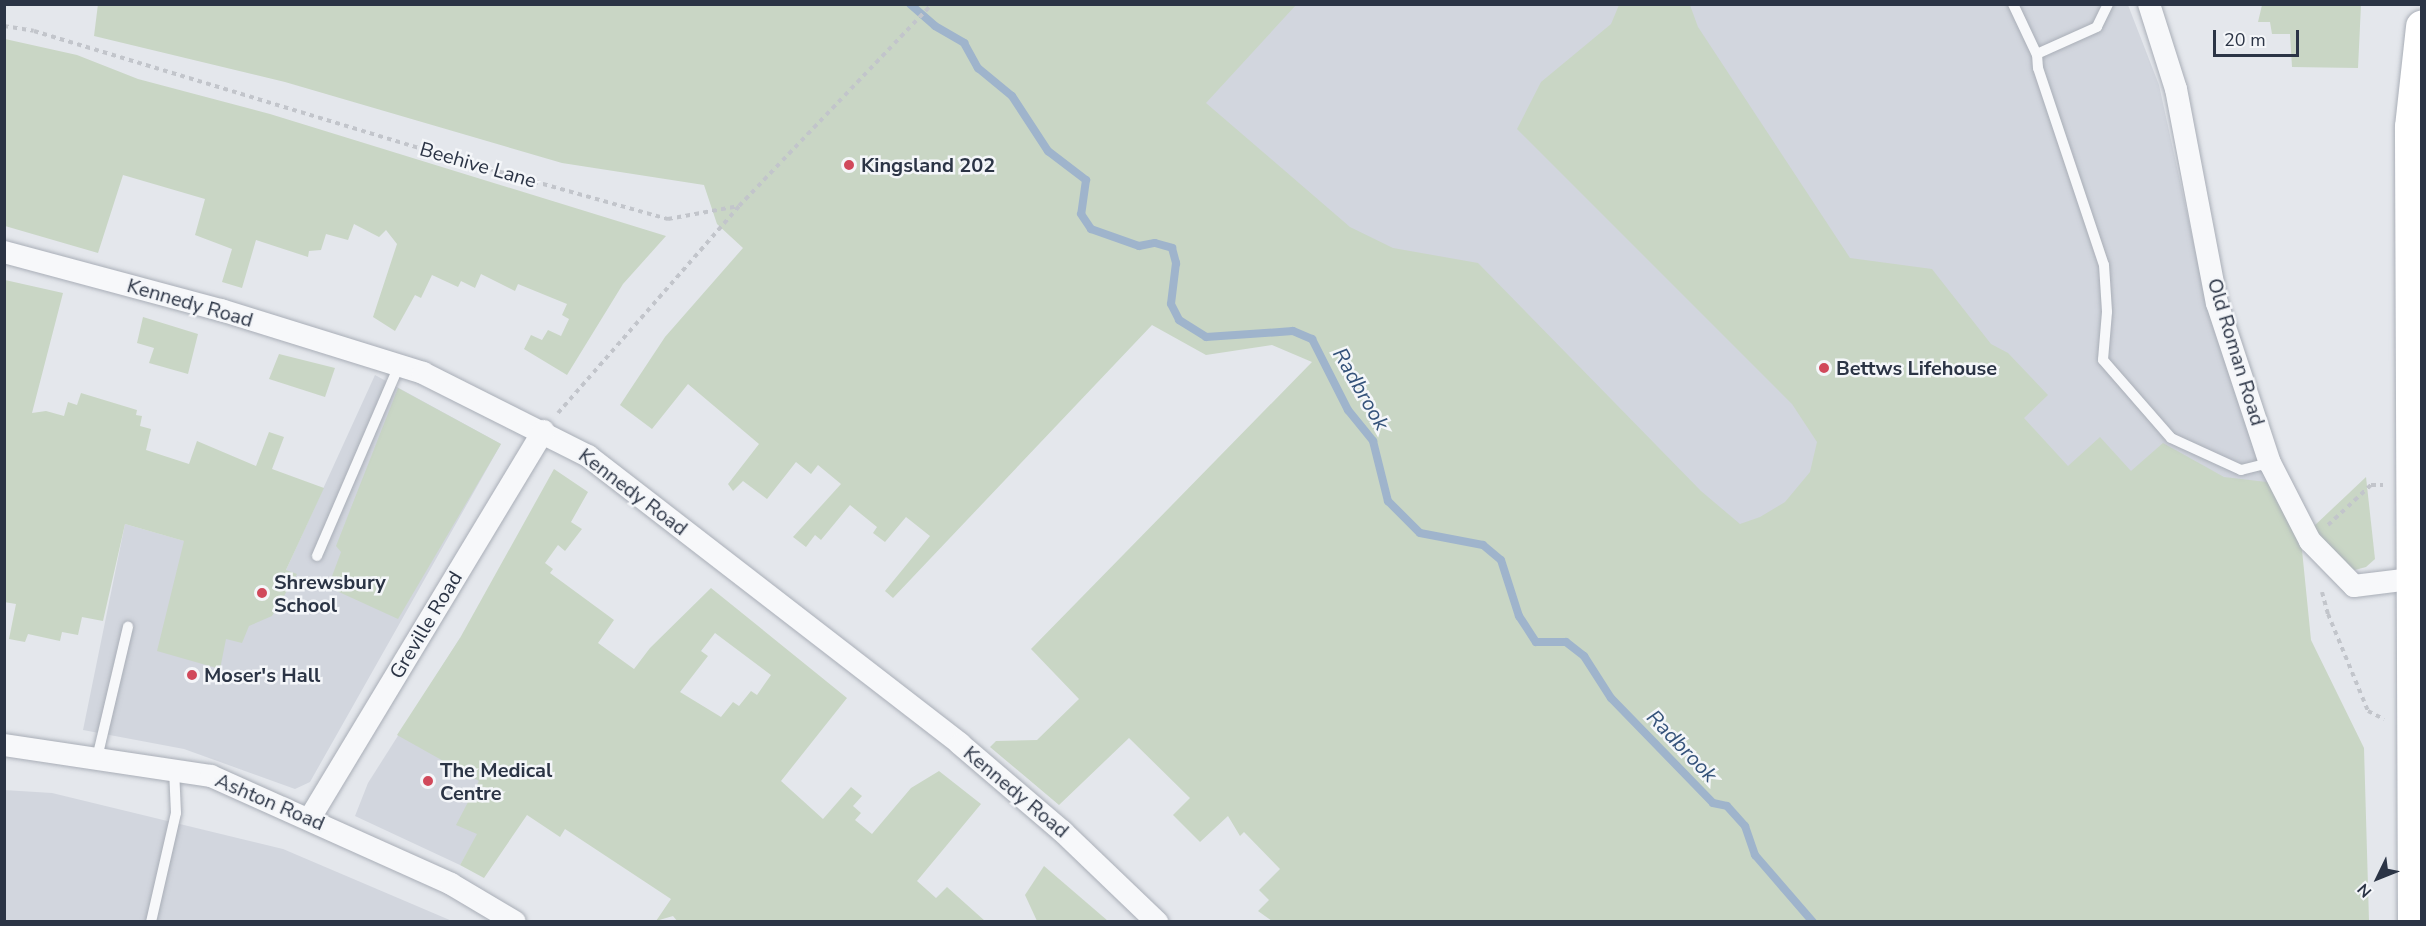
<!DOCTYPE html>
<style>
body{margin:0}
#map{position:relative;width:2426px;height:926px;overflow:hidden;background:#e4e7ec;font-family:"Nunito Sans",sans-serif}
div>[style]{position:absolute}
.built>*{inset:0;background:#d2d6de}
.green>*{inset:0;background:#c9d6c5}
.stream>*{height:8px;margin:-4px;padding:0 4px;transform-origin:4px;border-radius:4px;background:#9fb4cc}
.path>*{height:4px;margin-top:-2px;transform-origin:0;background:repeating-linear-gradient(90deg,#c2c5cb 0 4.5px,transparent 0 9px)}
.roads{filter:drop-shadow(0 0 2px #a9aeb7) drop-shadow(0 0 2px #a9aeb7)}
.service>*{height:10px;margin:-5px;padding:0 5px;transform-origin:5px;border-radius:5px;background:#f7f8fa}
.minor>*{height:22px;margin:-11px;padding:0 11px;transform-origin:11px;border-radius:11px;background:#f7f8fa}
.secondary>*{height:32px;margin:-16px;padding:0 16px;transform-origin:16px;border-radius:16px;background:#fff}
.dots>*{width:16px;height:16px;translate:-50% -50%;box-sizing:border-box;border:3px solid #f4f6f9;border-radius:50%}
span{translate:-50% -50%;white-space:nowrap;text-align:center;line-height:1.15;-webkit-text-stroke:5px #f4f6f9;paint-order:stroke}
.street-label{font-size:20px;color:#2b3445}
.poi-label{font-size:20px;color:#2b3445;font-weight:700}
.left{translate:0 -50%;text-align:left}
.water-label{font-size:21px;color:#34527a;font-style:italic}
.frame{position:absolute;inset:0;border:6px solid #2b3445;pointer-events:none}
.north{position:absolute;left:2348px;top:848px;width:60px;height:60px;-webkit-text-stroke:4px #f4f6f9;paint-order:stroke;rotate:227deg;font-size:16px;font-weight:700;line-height:24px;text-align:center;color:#2b3445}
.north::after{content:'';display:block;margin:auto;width:21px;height:27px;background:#2b3445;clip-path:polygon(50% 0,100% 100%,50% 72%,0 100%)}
.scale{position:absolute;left:2213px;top:30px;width:86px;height:27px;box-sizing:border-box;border:3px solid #2b3445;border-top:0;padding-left:8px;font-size:18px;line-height:21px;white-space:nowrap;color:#2b3445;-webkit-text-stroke:4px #f4f6f9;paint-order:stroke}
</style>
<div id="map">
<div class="built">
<i style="clip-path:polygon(1213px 5px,2128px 5px,2159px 85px,2206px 300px,2302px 550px,1882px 851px,1103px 115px)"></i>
<i style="clip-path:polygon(375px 375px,501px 444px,310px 782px,295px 789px,184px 749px,83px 730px,125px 524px,286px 570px)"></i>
<i style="clip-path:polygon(460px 638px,556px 700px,460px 865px,355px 816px,368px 783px)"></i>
<i style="clip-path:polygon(4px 790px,52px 793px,283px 849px,452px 921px,5px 921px)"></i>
</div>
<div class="green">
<i style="clip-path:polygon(98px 4px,1296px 5px,1206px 103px,1350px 227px,1393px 248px,1478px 263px,1701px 491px,1740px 524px,1760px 517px,1785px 502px,1810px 472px,1817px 442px,1792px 404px,1517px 129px,1541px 82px,1611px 24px,1619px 5px,1690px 5px,1698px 27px,1850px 258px,1932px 269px,1991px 344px,2008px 353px,2048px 395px,2024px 418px,2068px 466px,2100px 437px,2131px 471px,2163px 443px,2224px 477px,2275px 483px,2302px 550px,2311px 640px,2364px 748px,2369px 921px,1272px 921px,1258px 911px,1269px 900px,1259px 890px,1280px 869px,1244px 832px,1240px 836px,1228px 816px,1200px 842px,1173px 815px,1190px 798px,1129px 738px,1059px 805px,990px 747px,996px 741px,1037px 740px,1079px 699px,1031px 649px,1312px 362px,1272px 345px,1206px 355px,1152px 325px,893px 598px,885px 591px,930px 536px,906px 517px,885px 542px,873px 533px,877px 527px,850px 505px,821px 540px,815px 535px,806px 547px,793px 537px,841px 484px,818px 465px,811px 474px,796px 462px,767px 499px,743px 481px,733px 491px,728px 484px,759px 444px,688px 384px,652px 429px,620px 405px,665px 337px,743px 248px,717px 224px,704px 185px,562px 163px,285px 82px,94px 36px)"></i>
<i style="clip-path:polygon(2262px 5px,2361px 5px,2358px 68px,2292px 67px,2290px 34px,2272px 34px,2270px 22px,2258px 22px)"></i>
<i style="clip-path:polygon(5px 39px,77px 55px,138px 79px,270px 114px,666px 236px,623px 284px,567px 375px,524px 349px,531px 335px,542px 340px,548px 330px,561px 336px,569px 319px,562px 315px,567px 304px,518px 284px,515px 291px,481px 274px,475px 288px,461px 281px,458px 287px,432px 275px,421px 298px,415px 295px,395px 331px,373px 317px,397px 244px,386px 230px,379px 237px,354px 224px,348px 240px,326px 234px,321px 250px,309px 251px,308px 257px,256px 240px,242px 288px,222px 282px,232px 249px,195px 235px,205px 199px,123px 175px,98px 253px,5px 226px)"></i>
<i style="clip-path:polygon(5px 280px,63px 293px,32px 413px,46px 411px,64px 416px,68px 402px,77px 405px,81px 393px,137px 410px,136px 415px,142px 416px,140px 426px,151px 429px,146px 450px,189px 464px,197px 441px,256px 466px,269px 432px,284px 437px,272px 469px,324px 488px,286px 570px,297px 574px,272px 616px,249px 626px,242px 643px,226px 639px,220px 669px,157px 651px,184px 541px,125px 524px,103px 621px,82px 617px,78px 635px,62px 632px,60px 641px,28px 634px,25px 642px,9px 639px,16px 604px,4px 602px)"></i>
<i style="clip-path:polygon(143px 317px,198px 334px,188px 374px,149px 363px,154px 348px,137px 343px)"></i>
<i style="clip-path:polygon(279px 354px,335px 368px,325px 397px,269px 379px)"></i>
<i style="clip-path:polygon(398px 388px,501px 444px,398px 619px,328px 587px,341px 552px,336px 546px)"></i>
<i style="clip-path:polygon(evenodd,554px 469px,588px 492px,571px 522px,582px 529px,565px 551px,558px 545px,545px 563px,553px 569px,550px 573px,614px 620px,598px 643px,634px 669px,650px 648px,711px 588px,847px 698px,781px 781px,823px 819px,851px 787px,862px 796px,853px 806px,861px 813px,855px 820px,872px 834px,911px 788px,939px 771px,981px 804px,917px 881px,936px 898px,947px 887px,985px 921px,678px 922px,673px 916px,656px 921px,671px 899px,565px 829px,560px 837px,527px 815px,484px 878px,460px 865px,477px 834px,456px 825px,479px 781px,397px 735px,460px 638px,554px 469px,715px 633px,771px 675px,757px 695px,751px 691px,739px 706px,733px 702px,721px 717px,680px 692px,708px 656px,701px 651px,715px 633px)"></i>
<i style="clip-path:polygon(2366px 477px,2375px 559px,2366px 567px,2351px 571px,2313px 527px)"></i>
<i style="clip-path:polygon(1044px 866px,1108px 921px,1037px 921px,1025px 895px)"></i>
</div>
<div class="stream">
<i style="left:910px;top:4px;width:33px;rotate:41deg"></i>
<i style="left:935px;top:26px;width:34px;rotate:30deg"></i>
<i style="left:964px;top:43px;width:29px;rotate:61deg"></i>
<i style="left:978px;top:68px;width:44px;rotate:39.5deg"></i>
<i style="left:1012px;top:96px;width:66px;rotate:56.8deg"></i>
<i style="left:1048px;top:151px;width:48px;rotate:37.3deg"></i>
<i style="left:1086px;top:180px;width:34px;rotate:98deg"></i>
<i style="left:1081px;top:214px;width:18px;rotate:56deg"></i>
<i style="left:1091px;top:229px;width:51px;rotate:19.5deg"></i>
<i style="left:1139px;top:246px;width:16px;rotate:-11deg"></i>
<i style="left:1155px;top:243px;width:18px;rotate:16deg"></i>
<i style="left:1172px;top:248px;width:16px;rotate:75deg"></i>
<i style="left:1176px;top:263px;width:41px;rotate:97deg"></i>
<i style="left:1171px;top:304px;width:18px;rotate:63deg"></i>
<i style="left:1179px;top:320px;width:32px;rotate:32deg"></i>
<i style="left:1206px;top:337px;width:87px;rotate:-3.9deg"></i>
<i style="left:1293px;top:331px;width:21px;rotate:23deg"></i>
<i style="left:1312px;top:339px;width:80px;rotate:63.1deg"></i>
<i style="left:1348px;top:410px;width:40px;rotate:51deg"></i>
<i style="left:1373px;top:441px;width:62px;rotate:76deg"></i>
<i style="left:1388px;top:501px;width:45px;rotate:45deg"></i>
<i style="left:1420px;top:533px;width:64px;rotate:10.8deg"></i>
<i style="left:1483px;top:545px;width:23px;rotate:40deg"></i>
<i style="left:1501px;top:560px;width:59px;rotate:72.2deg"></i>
<i style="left:1519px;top:616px;width:31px;rotate:57deg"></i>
<i style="left:1536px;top:642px;width:30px"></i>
<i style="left:1566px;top:642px;width:23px;rotate:38deg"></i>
<i style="left:1584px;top:656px;width:50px;rotate:57.3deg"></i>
<i style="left:1611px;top:698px;width:146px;rotate:45.8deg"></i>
<i style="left:1713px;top:803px;width:14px;rotate:12deg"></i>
<i style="left:1727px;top:806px;width:27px;rotate:48deg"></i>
<i style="left:1745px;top:826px;width:31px;rotate:71deg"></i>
<i style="left:1755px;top:855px;width:89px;rotate:49.1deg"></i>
</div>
<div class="path">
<i style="left:4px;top:26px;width:30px;rotate:9deg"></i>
<i style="left:34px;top:31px;width:450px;rotate:16.9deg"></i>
<i style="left:465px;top:162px;width:211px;rotate:15.7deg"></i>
<i style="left:668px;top:219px;width:72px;rotate:-10.4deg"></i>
<i style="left:558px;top:413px;width:275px;rotate:-48.8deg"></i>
<i style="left:739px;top:206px;width:279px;rotate:-46.3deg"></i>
<i style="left:2328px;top:525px;width:59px;rotate:-42.9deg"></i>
<i style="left:2371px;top:485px;width:12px"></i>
<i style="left:2322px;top:592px;width:23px;rotate:75deg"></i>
<i style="left:2328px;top:614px;width:105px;rotate:67.6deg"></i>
<i style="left:2368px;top:711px;width:18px;rotate:27deg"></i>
</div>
<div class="roads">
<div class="service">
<i style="left:2013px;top:4px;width:56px;rotate:64.8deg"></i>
<i style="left:2108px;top:4px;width:25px;rotate:116deg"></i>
<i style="left:2097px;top:27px;width:66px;rotate:155.8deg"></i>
<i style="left:2037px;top:54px;width:14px;rotate:86deg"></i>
<i style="left:2038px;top:68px;width:208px;rotate:71.5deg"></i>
<i style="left:2104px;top:265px;width:47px;rotate:86.3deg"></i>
<i style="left:2107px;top:312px;width:48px;rotate:94.8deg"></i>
<i style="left:2103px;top:360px;width:103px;rotate:48.9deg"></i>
<i style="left:2171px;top:438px;width:77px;rotate:24.6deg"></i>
<i style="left:2241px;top:470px;width:30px;rotate:-14deg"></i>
<i style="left:317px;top:556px;width:207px;rotate:-66.7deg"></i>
<i style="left:97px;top:758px;width:135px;rotate:-76.7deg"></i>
<i style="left:151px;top:922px;width:112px;rotate:-77.1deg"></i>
<i style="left:176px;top:813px;width:44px;rotate:-92.6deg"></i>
</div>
<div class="minor">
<i style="left:2149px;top:4px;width:89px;rotate:72.4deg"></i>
<i style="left:2176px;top:89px;width:218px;rotate:79.2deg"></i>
<i style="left:2217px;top:303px;width:169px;rotate:71.7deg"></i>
<i style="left:2270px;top:463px;width:88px;rotate:62.9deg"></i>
<i style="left:2310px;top:541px;width:63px;rotate:45.6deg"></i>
<i style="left:2354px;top:586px;width:56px;rotate:-7.1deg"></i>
<i style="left:4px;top:252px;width:225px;rotate:15deg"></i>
<i style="left:221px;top:310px;width:212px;rotate:17.3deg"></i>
<i style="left:423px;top:373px;width:185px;rotate:26.7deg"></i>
<i style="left:588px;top:456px;width:470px;rotate:37.7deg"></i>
<i style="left:960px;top:744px;width:134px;rotate:40.5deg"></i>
<i style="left:1062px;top:831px;width:132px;rotate:43.8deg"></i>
<i style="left:4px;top:745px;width:209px;rotate:8.5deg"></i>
<i style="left:211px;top:776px;width:263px;rotate:24.2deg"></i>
<i style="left:451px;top:884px;width:74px;rotate:30.7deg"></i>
<i style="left:310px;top:818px;width:452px;rotate:-58.9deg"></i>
</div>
<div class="secondary">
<i style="left:2414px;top:922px;width:795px;rotate:-90.22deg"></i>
<i style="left:2411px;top:127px;width:101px;rotate:-83.7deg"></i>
</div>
</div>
<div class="dots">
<i style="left:849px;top:165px;background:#d1495b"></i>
<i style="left:1824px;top:368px;background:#d1495b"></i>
<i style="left:262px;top:593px;background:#d1495b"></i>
<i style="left:192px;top:675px;background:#d1495b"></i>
<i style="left:428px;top:781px;background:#d1495b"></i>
</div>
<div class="street-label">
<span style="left:478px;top:165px;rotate:16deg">Beehive Lane</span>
<span style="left:190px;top:303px;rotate:16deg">Kennedy Road</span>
<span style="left:2236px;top:352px;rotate:73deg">Old Roman Road</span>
<span style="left:633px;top:492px;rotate:37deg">Kennedy Road</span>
<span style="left:426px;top:625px;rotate:-59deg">Greville Road</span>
<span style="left:1016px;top:792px;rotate:40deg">Kennedy Road</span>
<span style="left:270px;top:802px;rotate:23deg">Ashton Road</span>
</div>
<div class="poi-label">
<span class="left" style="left:861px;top:165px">Kingsland 202</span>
<span class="left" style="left:1836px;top:368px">Bettws Lifehouse</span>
<span class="left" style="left:274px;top:594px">Shrewsbury<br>School</span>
<span class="left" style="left:204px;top:675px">Moser's Hall</span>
<span class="left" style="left:440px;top:782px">The Medical<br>Centre</span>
</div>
<div class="water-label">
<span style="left:1361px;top:389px;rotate:60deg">Radbrook</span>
<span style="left:1682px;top:746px;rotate:46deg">Radbrook</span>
</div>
<div class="frame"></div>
<div class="north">N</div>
<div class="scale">20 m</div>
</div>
